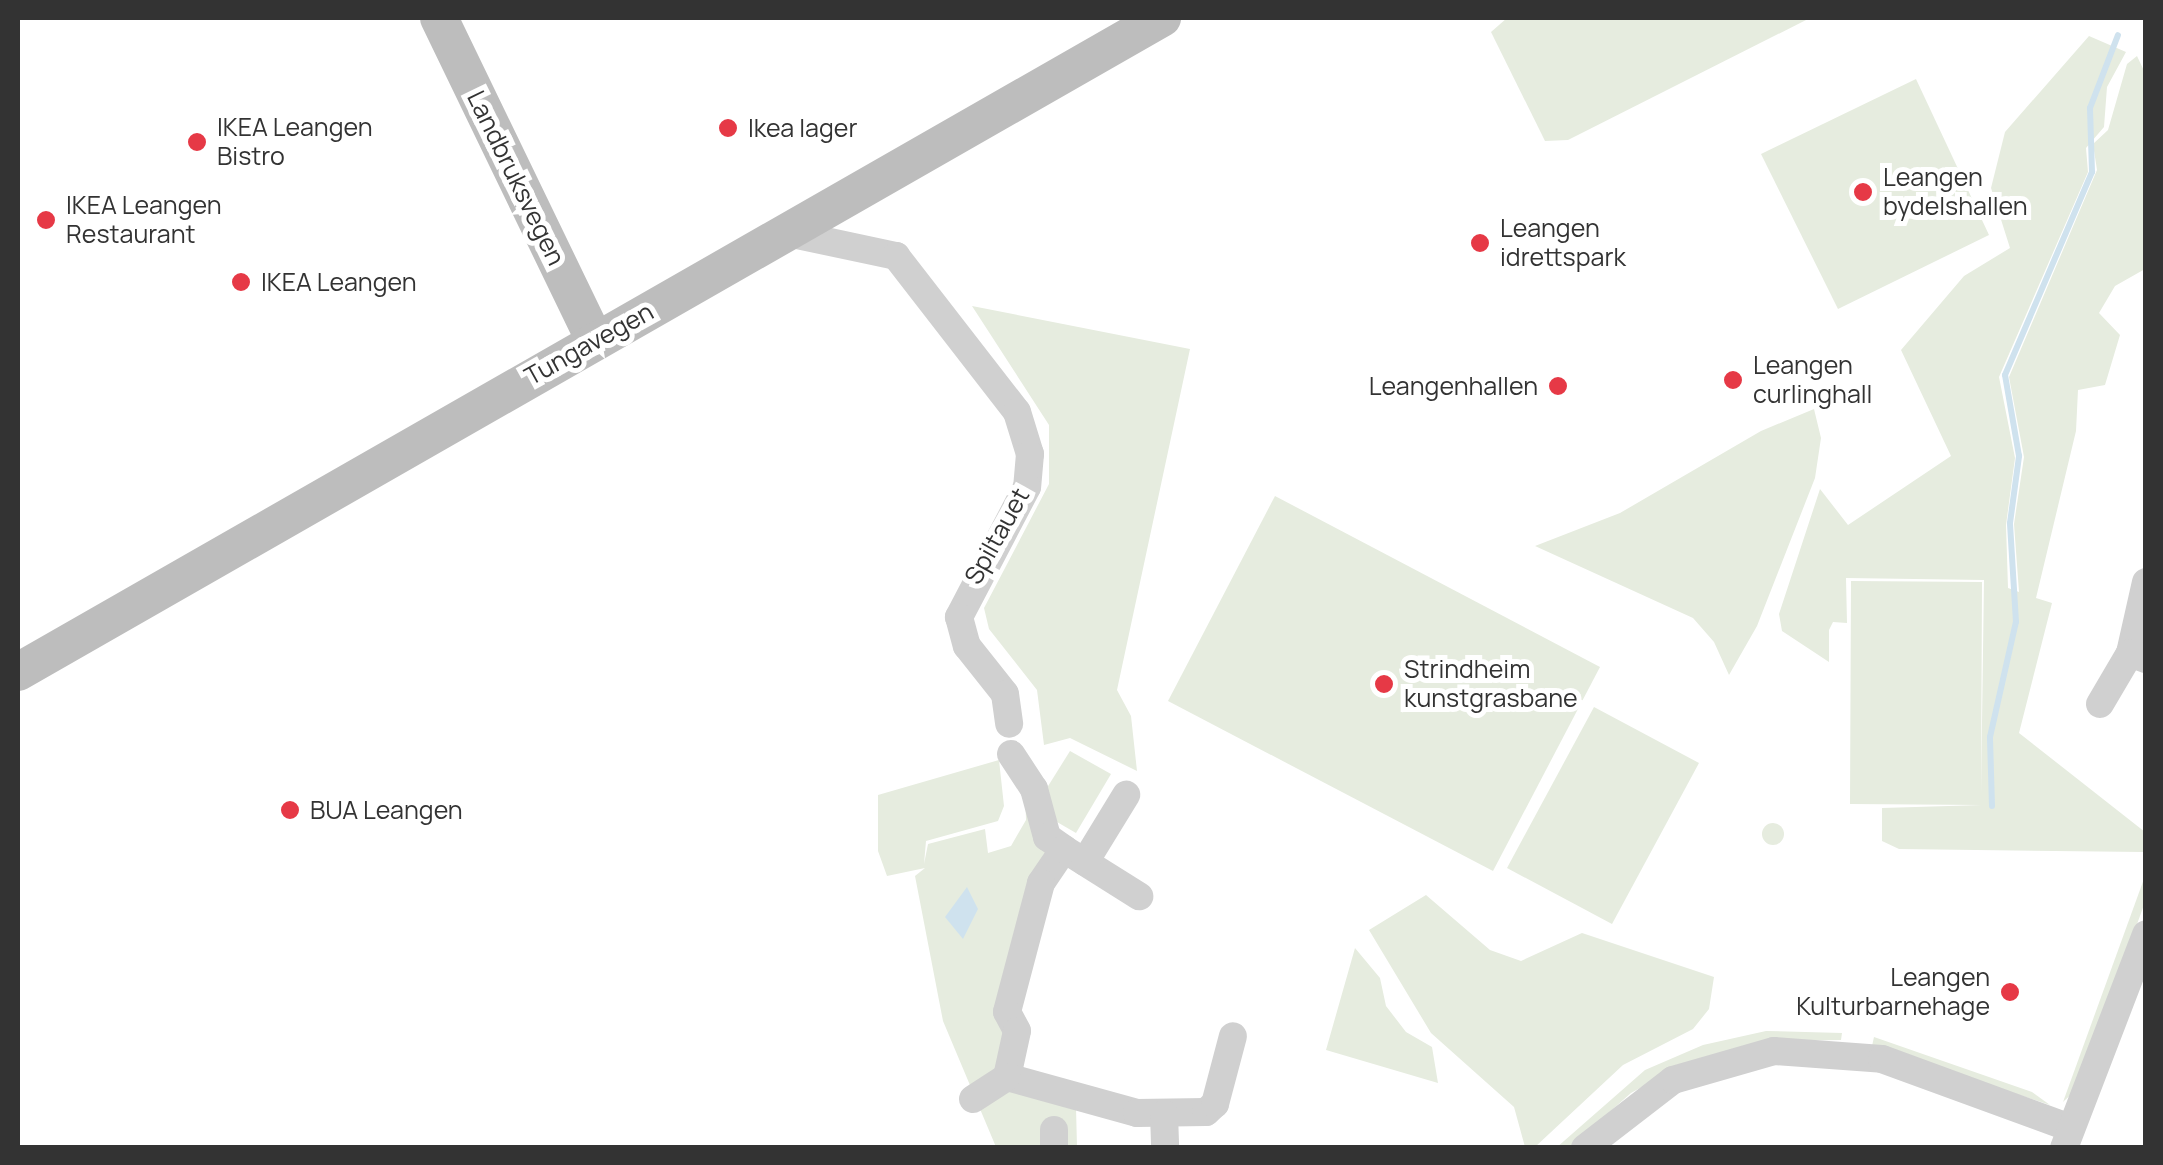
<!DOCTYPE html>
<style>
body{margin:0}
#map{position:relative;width:2163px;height:1165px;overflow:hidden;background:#fff;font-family:Manrope,sans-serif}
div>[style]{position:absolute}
.green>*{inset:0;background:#e6ecdf}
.round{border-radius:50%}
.water>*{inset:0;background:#cfe2ee}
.stream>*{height:6px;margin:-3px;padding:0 3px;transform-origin:3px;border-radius:3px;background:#cfe2ee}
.street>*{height:28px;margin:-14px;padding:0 14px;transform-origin:14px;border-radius:14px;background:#d0d0d0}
.secondary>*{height:38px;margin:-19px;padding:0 19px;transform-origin:19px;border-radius:19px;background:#bdbdbd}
.dots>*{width:28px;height:28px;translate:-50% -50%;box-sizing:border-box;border:5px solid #fff;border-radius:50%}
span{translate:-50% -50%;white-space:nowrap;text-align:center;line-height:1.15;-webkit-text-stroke:10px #fff;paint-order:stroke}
.poi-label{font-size:25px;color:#333}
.left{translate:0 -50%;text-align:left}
.right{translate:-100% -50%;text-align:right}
.street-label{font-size:25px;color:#333}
.frame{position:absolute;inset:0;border:20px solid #333;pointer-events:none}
</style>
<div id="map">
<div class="green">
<i style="clip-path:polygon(1507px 18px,1810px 18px,1568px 140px,1545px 141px,1491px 32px)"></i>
<i style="clip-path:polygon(2089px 36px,2126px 52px,2107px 87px,2104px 127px,2086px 148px,2088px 172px,1999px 377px,2015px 458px,2006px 525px,2008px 588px,2019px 592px,2014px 524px,2024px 457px,2009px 377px,2097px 170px,2093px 144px,2108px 130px,2127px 64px,2137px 56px,2146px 75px,2145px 269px,2115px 286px,2099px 313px,2120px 335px,2105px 385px,2078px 390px,2076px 431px,2036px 598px,2052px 603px,2019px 733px,2145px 832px,2145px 847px,2143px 852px,1899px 849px,1882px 841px,1882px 808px,1982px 805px,1850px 804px,1851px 581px,1982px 582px,1981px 795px,1984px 580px,1846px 578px,1847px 623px,1833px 622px,1829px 630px,1829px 662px,1782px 631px,1779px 614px,1820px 489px,1848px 525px,1951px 456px,1901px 350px,1964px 276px,2010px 248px,1991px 188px,2005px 132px)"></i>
<i style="clip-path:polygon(1916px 79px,1989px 235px,1838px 309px,1761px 154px)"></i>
<i style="clip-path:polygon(972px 306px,1190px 349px,1117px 690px,1131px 716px,1137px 771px,1070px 738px,1044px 745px,1037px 690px,989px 629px,984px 608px,1049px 484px,1049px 425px)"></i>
<i style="clip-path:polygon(1814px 409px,1821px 438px,1815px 478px,1757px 626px,1729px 675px,1714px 642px,1693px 618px,1535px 546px,1620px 513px,1761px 431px)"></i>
<i style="clip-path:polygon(1275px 496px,1600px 667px,1493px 871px,1168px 701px)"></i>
<i style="clip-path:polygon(1594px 707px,1699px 763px,1612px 924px,1507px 868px)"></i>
<i style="clip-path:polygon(1070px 751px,1111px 774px,1076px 833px,1057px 822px,1045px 791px)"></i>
<i style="clip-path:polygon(999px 760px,1004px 806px,998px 821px,926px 841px,924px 864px,928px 844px,985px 829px,988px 853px,1011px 846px,1026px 820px,1025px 788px,1055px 853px,1000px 1074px,1076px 1107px,1077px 1147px,996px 1147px,943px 1021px,915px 876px,925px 868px,887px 876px,878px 851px,878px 795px)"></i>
<i class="round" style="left:1762px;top:823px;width:22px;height:22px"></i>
<i style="clip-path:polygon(2145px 876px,2145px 902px,2078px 1088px,2063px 1102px)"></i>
<i style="clip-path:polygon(1426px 895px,1490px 950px,1521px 961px,1582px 933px,1714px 977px,1709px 1009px,1693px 1029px,1623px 1065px,1535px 1147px,1525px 1147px,1514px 1107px,1431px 1033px,1369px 930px)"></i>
<i style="clip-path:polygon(1355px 948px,1380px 978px,1386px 1006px,1406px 1032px,1432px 1047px,1438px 1083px,1326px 1050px)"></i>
<i style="clip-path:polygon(1766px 1031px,1842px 1033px,1841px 1040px,1764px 1041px,1685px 1063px,1631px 1093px,1570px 1147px,1556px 1148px,1645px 1070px,1703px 1045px)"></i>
<i style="clip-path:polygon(1874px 1037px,2032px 1092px,2050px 1105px,1872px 1046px)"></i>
</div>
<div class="water">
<i style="clip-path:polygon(967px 887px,978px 909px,963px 939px,945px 917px)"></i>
</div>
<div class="stream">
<i style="left:1992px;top:806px;width:69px;rotate:-91.7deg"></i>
<i style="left:1990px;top:737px;width:118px;rotate:-77.3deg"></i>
<i style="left:2016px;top:622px;width:99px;rotate:-93.5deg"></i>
<i style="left:2010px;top:523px;width:68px;rotate:-82.3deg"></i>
<i style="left:2019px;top:456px;width:82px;rotate:-99.8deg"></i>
<i style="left:2005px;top:375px;width:221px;rotate:-66.8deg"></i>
<i style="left:2092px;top:172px;width:64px;rotate:-91.8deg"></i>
<i style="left:2090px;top:108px;width:78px;rotate:-69deg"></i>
</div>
<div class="street">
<i style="left:783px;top:232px;width:116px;rotate:12deg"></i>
<i style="left:896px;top:256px;width:197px;rotate:52.2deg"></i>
<i style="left:1017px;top:412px;width:44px;rotate:72.8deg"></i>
<i style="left:1030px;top:454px;width:33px;rotate:95deg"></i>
<i style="left:1027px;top:487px;width:147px;rotate:117.6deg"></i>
<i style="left:959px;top:617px;width:30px;rotate:75deg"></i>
<i style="left:967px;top:646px;width:61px;rotate:51.6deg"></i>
<i style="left:1005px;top:694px;width:30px;rotate:82deg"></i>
<i style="left:2146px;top:582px;width:73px;rotate:102.7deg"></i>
<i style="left:2130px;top:653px;width:17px;rotate:21deg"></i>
<i style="left:2100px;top:704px;width:59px;rotate:-59.5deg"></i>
<i style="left:1011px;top:754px;width:42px;rotate:56.7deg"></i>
<i style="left:1034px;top:789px;width:50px;rotate:74.8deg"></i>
<i style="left:1047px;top:837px;width:21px;rotate:35deg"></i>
<i style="left:1064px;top:849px;width:41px;rotate:124.1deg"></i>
<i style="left:1041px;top:883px;width:133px;rotate:104.8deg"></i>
<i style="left:1007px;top:1012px;width:21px;rotate:62deg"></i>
<i style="left:1017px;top:1031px;width:47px;rotate:102.3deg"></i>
<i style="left:1007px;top:1077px;width:135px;rotate:15.5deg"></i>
<i style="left:1137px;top:1113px;width:69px;rotate:-0.8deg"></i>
<i style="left:1206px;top:1112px;width:12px;rotate:-42deg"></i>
<i style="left:1215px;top:1104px;width:70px;rotate:-75.2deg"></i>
<i style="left:1064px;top:849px;width:89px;rotate:32.1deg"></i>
<i style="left:1085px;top:862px;width:79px;rotate:-58.5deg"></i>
<i style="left:973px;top:1099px;width:40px;rotate:-32.9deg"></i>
<i style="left:1164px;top:1114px;width:34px;rotate:88deg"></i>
<i style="left:1054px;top:1130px;width:18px;rotate:90deg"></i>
<i style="left:1585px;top:1148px;width:111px;rotate:-37.7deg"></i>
<i style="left:1673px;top:1080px;width:105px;rotate:-16deg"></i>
<i style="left:1774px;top:1051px;width:108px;rotate:4.2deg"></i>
<i style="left:1882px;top:1059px;width:201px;rotate:20.1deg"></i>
<i style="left:2064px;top:1148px;width:229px;rotate:-69deg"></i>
</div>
<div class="secondary">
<i style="left:439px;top:18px;width:356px;rotate:64.2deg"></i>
<i style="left:18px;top:672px;width:1318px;rotate:-29.76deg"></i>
</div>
<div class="dots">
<i style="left:728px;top:128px;background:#e63946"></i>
<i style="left:197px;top:142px;background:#e63946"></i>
<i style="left:1863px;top:192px;background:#e63946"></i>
<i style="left:46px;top:220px;background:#e63946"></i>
<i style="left:1480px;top:243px;background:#e63946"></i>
<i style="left:241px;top:282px;background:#e63946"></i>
<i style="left:1733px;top:380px;background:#e63946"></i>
<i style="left:1558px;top:386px;background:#e63946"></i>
<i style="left:1384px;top:684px;background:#e63946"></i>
<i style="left:290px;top:810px;background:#e63946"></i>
<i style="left:2010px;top:992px;background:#e63946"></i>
</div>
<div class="poi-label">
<span class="left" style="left:217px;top:142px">IKEA Leangen<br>Bistro</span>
<span class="left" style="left:748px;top:128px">Ikea lager</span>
<span class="left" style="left:1883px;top:192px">Leangen<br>bydelshallen</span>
<span class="left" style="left:66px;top:220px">IKEA Leangen<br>Restaurant</span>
<span class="left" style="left:1500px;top:243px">Leangen<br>idrettspark</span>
<span class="left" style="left:261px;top:282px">IKEA Leangen</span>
<span class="left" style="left:1753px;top:380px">Leangen<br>curlinghall</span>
<span class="right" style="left:1538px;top:386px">Leangenhallen</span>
<span class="left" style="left:1404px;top:684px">Strindheim<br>kunstgrasbane</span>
<span class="left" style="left:310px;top:810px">BUA Leangen</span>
<span class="right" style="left:1990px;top:992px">Leangen<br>Kulturbarnehage</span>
</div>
<div class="street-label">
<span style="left:516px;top:178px;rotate:64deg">Landbruksvegen</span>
<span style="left:589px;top:344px;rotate:-29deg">Tungavegen</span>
<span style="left:997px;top:536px;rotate:-61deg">Spiltauet</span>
</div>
<div class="frame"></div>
</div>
